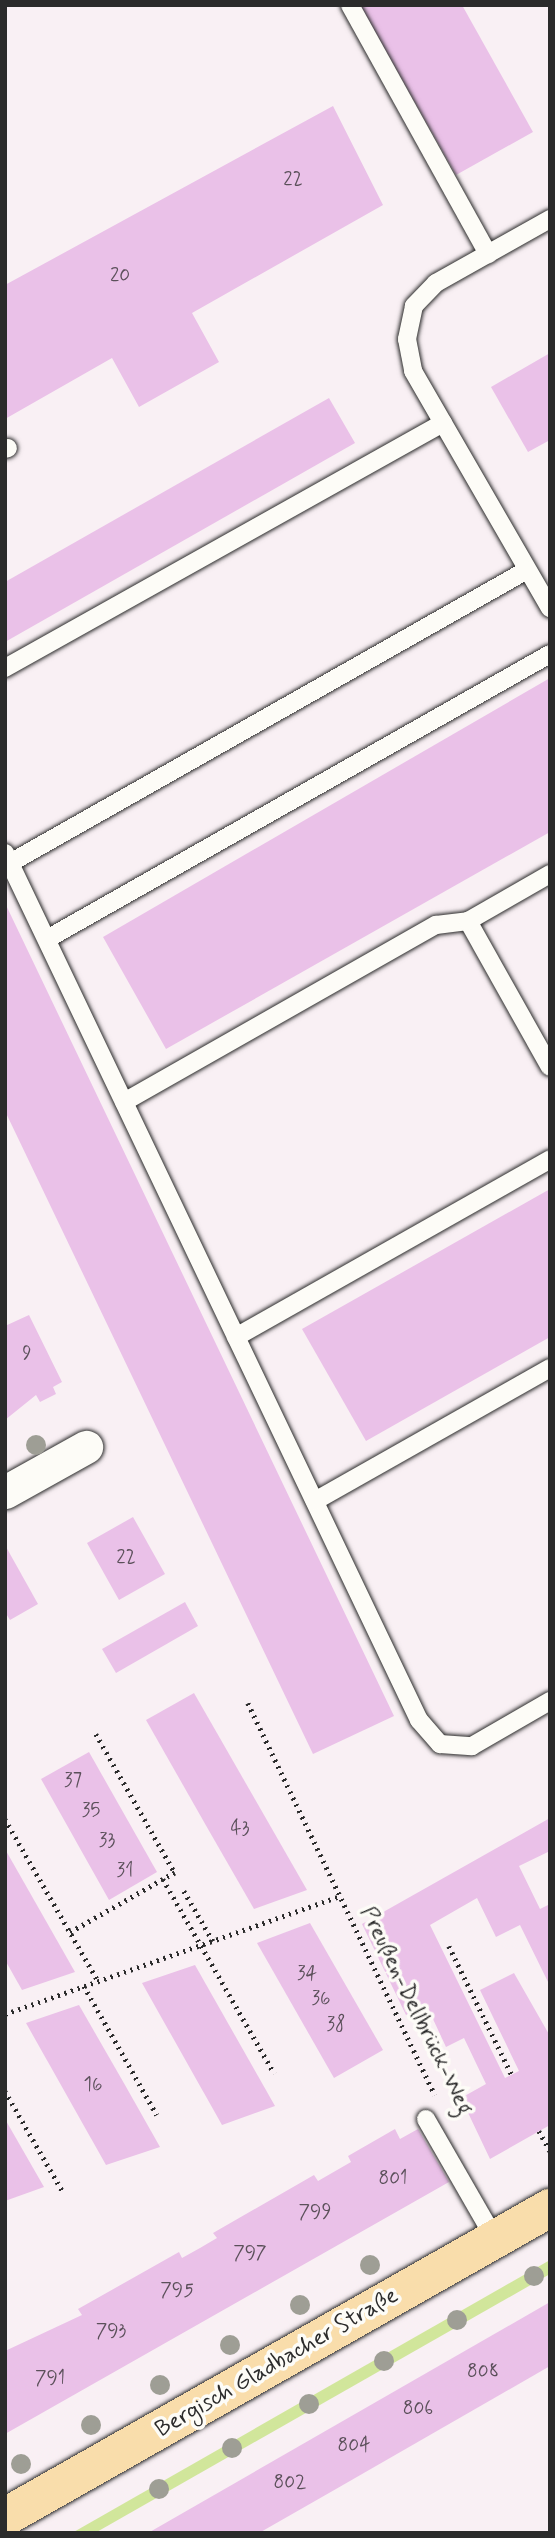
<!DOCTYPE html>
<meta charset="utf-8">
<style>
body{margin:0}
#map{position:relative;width:555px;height:2538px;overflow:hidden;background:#f9f0f4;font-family:Mynerve,sans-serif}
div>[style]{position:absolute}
.green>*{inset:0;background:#d1e69b}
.building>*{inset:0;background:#eac1e8}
.path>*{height:4.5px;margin-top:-2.25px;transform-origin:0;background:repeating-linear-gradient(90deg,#2b2b2b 0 2px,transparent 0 7px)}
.roads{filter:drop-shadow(0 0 2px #2b2b2b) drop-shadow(0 0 2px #2b2b2b)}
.lane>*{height:18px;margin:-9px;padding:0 9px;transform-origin:9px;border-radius:9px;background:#fdfcf7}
.street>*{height:33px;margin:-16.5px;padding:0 16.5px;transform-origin:16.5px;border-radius:16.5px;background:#fdfcf7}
.primary>*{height:38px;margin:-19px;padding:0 19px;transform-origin:19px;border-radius:19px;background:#f9ddab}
.trees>*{width:20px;height:20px;margin:-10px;border-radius:50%;background:#9e9e95}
span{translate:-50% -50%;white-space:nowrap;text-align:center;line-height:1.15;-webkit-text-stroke:7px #fdfcf7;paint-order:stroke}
.number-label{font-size:19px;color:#5b505a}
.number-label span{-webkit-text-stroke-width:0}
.street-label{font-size:23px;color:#2b2b2b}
.frame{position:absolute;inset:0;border:7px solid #2b2b2b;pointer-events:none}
</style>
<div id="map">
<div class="green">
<i style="clip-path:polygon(550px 2260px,550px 2274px,95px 2533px,72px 2533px)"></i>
</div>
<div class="building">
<i style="clip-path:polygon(360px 5px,462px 5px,533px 132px,456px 175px)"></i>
<i style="clip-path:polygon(333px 106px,383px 205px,192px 313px,219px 362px,139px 407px,112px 358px,5px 419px,5px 285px)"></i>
<i style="clip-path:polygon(550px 353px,550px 440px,528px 452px,491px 387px)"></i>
<i style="clip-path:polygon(329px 398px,355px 443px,5px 642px,5px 582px)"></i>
<i style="clip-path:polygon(550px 678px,550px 832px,166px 1049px,103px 937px)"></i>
<i style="clip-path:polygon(5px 903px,394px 1716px,313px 1754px,5px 1111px)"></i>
<i style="clip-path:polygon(550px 1189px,550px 1337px,366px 1441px,302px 1329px)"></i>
<i style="clip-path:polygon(29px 1315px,62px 1382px,53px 1387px,56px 1394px,40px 1402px,36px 1395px,5px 1420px,5px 1326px)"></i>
<i style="clip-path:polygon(133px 1517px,165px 1574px,119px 1600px,87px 1543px)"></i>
<i style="clip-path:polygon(5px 1545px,38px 1604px,10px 1620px,5px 1612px)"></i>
<i style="clip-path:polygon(185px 1602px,198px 1626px,116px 1673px,102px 1649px)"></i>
<i style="clip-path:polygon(194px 1693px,225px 1747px,307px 1890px,254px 1909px,208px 1829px,146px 1720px)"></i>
<i style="clip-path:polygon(89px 1752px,157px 1872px,109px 1900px,41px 1779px)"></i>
<i style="clip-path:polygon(550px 1818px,550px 1851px,519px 1866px,540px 1909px,550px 1904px,550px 1986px,520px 1925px,496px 1937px,477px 1898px,430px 1925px,505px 2078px,519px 2071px,480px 1990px,514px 1973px,550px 2036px,550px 2125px,490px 2159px,461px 2098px,486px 2084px,464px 2038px,446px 2047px,426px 2004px,406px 2015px,362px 1924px)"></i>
<i style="clip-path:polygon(5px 1849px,75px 1972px,22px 1990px,5px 1960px)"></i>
<i style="clip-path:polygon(310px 1923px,383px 2050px,334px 2078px,257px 1943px)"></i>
<i style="clip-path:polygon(195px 1965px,275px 2106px,222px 2125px,142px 1983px)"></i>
<i style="clip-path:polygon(79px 2005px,125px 2085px,160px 2147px,106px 2165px,26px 2023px)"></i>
<i style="clip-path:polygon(5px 2119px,44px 2187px,5px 2201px)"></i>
<i style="clip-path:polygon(395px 2129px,400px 2139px,418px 2129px,449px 2182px,5px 2434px,5px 2351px,82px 2315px,78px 2309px,179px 2252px,182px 2258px,200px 2248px,217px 2238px,213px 2233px,314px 2175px,318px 2181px,351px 2162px,348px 2156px)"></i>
<i style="clip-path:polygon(550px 2302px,550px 2366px,336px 2489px,259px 2533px,148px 2533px)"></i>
</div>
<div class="path">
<i style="left:248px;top:1703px;width:434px;rotate:64.5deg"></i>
<i style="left:96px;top:1734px;width:160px;rotate:60.4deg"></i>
<i style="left:175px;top:1873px;width:13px;rotate:153deg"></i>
<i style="left:163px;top:1879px;width:224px;rotate:60.2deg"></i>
<i style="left:5px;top:1819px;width:187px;rotate:60.1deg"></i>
<i style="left:184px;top:1891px;width:58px;rotate:59.9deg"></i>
<i style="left:70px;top:1932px;width:107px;rotate:-29.7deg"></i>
<i style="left:449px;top:1946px;width:144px;rotate:64deg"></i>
<i style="left:84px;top:1986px;width:148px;rotate:60.5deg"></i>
<i style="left:5px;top:2014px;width:356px;rotate:-19.4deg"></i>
<i style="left:5px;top:2091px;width:116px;rotate:60.1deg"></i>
<i style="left:539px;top:2131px;width:23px;rotate:61deg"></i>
</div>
<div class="roads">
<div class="lane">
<i style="left:350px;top:5px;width:285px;rotate:61deg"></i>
<i style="left:550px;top:219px;width:131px;rotate:150.7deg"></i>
<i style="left:436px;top:283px;width:32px;rotate:134deg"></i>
<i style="left:414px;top:306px;width:34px;rotate:102deg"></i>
<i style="left:407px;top:339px;width:33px;rotate:79deg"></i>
<i style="left:413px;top:371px;width:274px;rotate:60deg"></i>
<i style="left:5px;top:449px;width:3px;rotate:-18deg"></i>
<i style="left:5px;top:668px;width:502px;rotate:-29.22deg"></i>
<i style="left:5px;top:853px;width:961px;rotate:64.48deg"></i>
<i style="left:419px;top:1720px;width:32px;rotate:49deg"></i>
<i style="left:440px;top:1744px;width:32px;rotate:4deg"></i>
<i style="left:472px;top:1746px;width:90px;rotate:-30deg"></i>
<i style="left:10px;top:863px;width:594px;rotate:-29.54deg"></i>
<i style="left:468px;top:921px;width:167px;rotate:60.7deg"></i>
<i style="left:47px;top:939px;width:578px;rotate:-29.54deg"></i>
<i style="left:124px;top:1102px;width:359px;rotate:-29.6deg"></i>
<i style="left:436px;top:925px;width:32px;rotate:-7deg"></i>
<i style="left:468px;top:921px;width:95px;rotate:-29.8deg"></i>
<i style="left:236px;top:1337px;width:361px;rotate:-29.5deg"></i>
<i style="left:315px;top:1501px;width:270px;rotate:-29.5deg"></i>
<i style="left:426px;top:2119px;width:138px;rotate:60.1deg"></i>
</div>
<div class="street">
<i style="left:5px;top:1492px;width:93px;rotate:-29.1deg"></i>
</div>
<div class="primary">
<i style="left:5px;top:2517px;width:627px;rotate:-29.55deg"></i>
</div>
</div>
<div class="trees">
<i style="left:36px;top:1445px"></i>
<i style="left:370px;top:2265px"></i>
<i style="left:534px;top:2276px"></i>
<i style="left:300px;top:2305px"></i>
<i style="left:457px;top:2320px"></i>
<i style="left:230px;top:2345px"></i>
<i style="left:384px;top:2361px"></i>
<i style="left:160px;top:2385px"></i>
<i style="left:309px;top:2404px"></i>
<i style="left:91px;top:2425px"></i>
<i style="left:232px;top:2448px"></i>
<i style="left:21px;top:2464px"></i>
<i style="left:159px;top:2489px"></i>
</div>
<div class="number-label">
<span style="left:293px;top:180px">22</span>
<span style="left:120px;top:276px">20</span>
<span style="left:27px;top:1354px">9</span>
<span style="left:126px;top:1558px">22</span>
<span style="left:73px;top:1781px">37</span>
<span style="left:91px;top:1811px">35</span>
<span style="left:240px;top:1829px">43</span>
<span style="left:107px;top:1841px">33</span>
<span style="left:125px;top:1871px">31</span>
<span style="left:307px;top:1974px">34</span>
<span style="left:321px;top:1999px">36</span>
<span style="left:336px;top:2025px">38</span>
<span style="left:93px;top:2085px">16</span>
<span style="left:393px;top:2179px">801</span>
<span style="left:315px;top:2213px">799</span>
<span style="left:250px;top:2254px">797</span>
<span style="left:177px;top:2291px">795</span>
<span style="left:111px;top:2332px">793</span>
<span style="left:483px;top:2372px">808</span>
<span style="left:50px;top:2379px">791</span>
<span style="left:418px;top:2409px">806</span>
<span style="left:354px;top:2446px">804</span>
<span style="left:290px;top:2483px">802</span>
</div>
<div class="street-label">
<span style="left:416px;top:2011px;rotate:64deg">Preußen-Dellbrück-Weg</span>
<span style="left:277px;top:2363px;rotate:-30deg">Bergisch Gladbacher Straße</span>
</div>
<div class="frame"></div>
</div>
